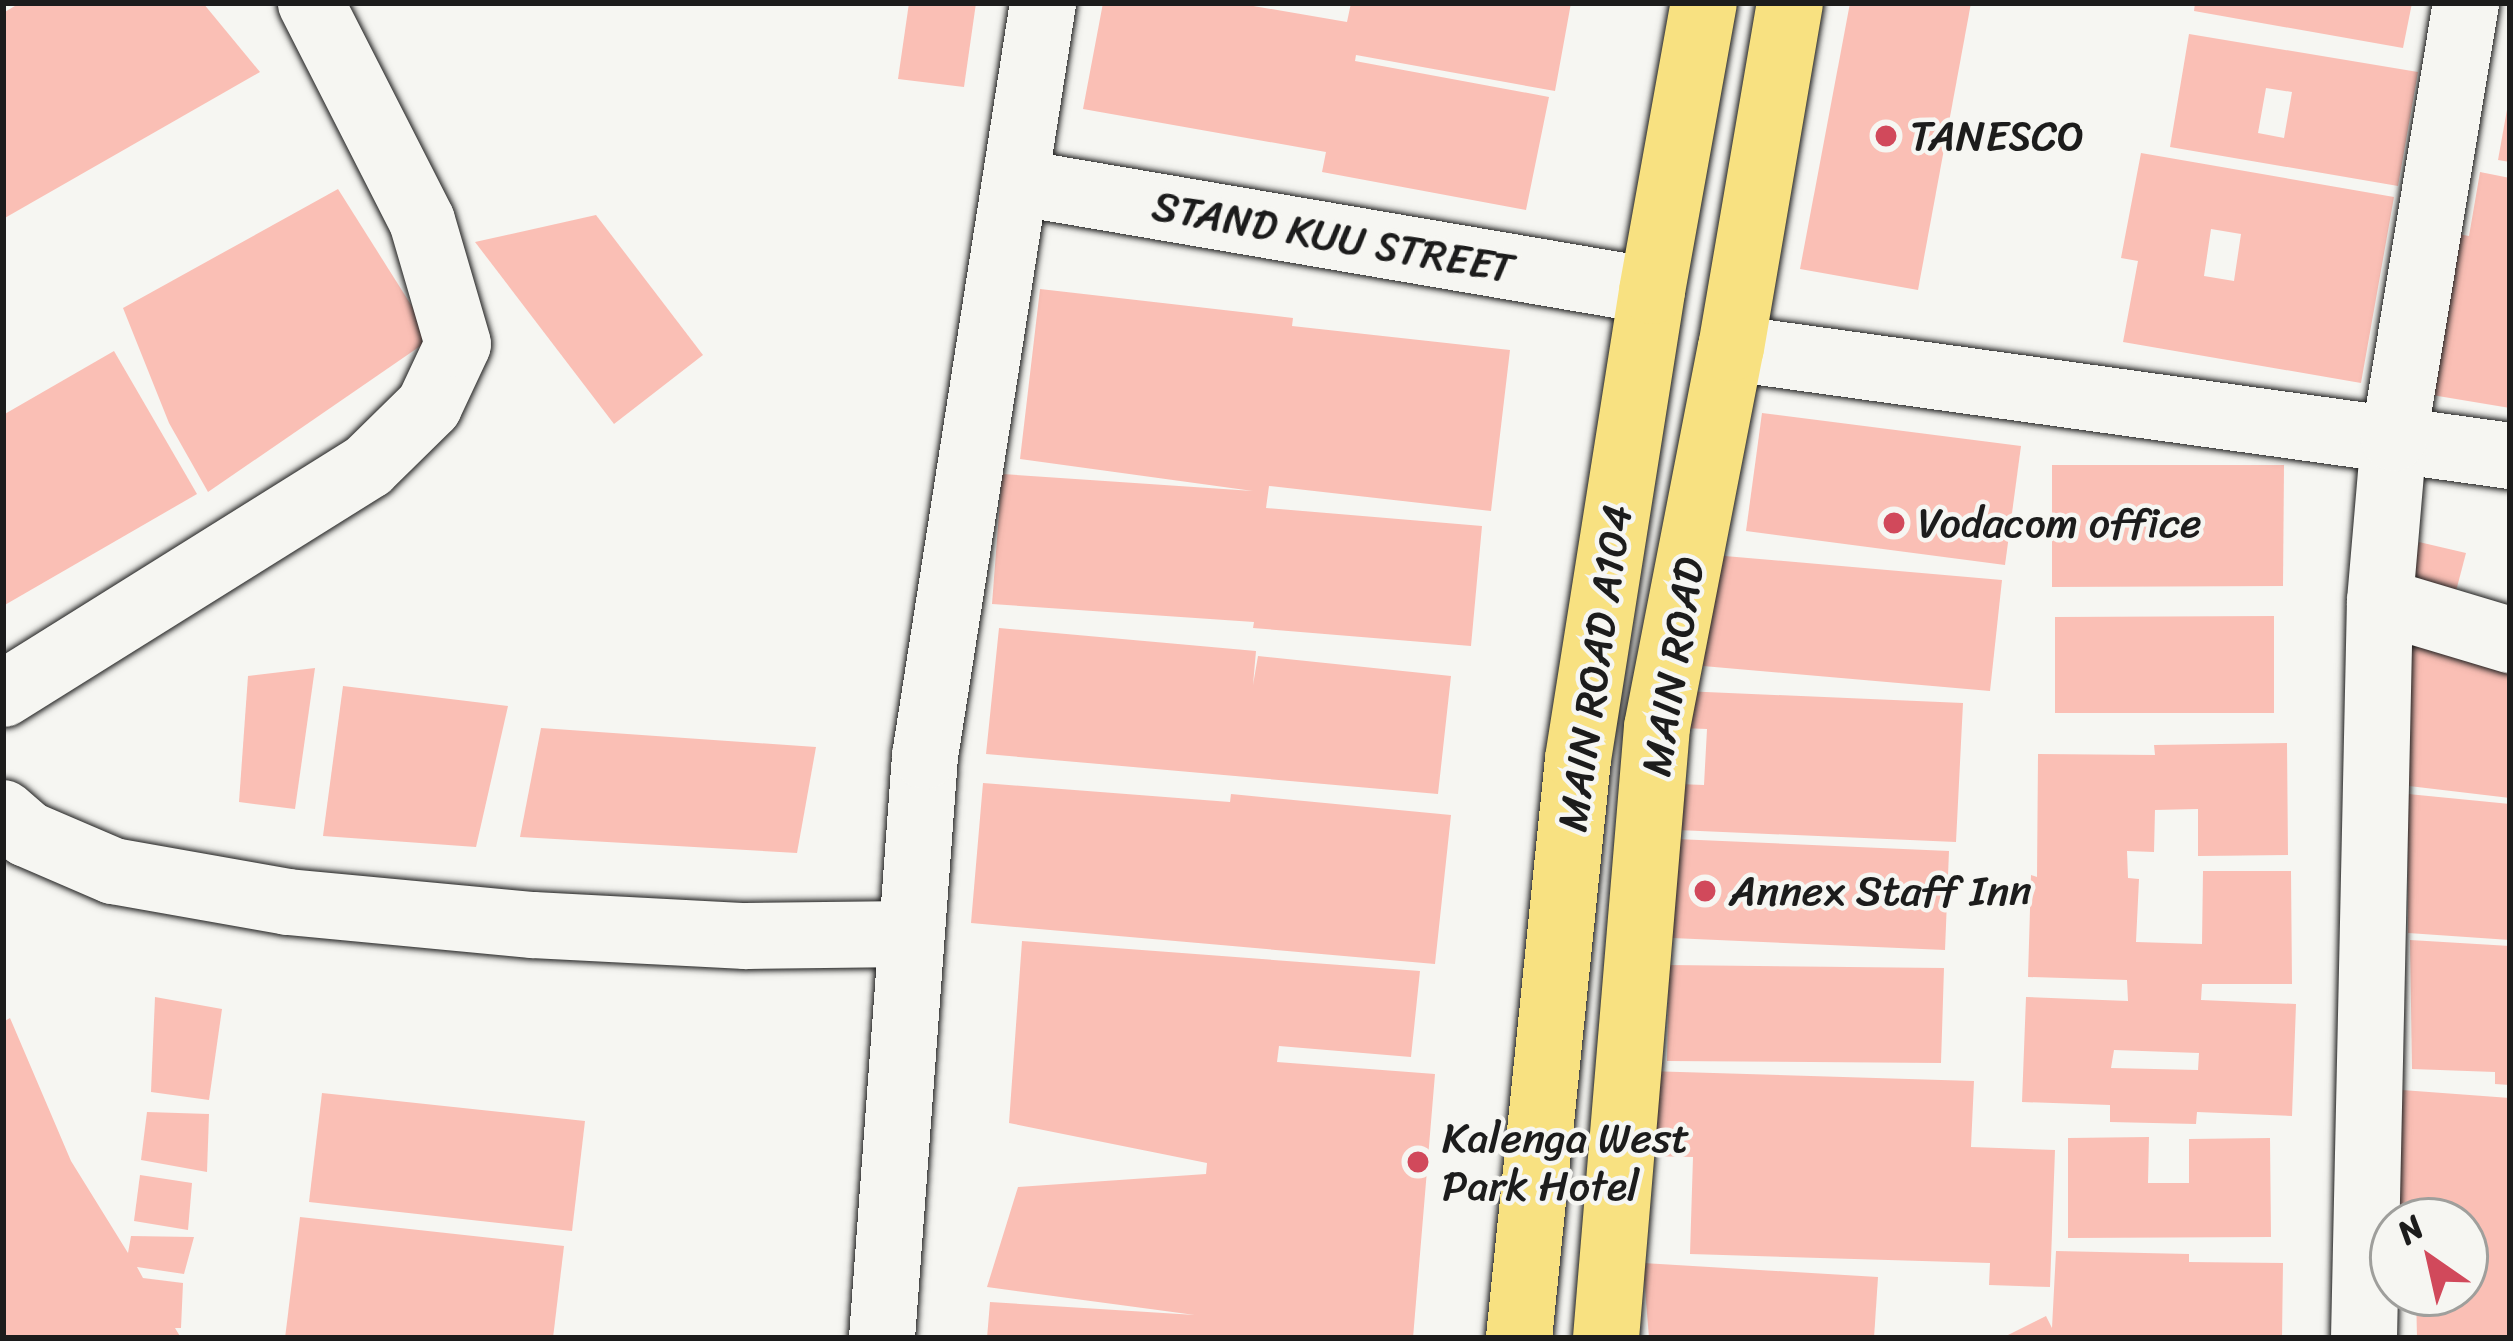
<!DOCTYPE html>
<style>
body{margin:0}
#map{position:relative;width:2513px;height:1341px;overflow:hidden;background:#f6f6f2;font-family:Sriracha,sans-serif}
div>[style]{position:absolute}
.building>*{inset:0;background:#fabfb5}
.roads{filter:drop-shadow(0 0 3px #1c1c1c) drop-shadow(0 0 3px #1c1c1c)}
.minor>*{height:66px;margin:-33px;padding:0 33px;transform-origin:33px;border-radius:33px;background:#f6f6f2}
.highway>*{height:66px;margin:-33px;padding:0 33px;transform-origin:33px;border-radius:33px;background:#f8e181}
.dots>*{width:33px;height:33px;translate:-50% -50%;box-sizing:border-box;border:6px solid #f6f6f2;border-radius:50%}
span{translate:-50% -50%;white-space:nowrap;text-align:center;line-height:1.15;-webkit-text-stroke:9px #f6f6f2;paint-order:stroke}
.poi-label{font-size:42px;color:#1c1c1c}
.left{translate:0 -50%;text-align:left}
.street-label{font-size:42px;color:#1c1c1c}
.frame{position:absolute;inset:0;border:6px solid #1c1c1c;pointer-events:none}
.north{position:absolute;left:2369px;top:1197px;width:120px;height:120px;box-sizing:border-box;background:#f6f6f2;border:3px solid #9f9f9c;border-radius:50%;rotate:326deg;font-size:33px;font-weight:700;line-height:48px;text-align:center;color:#1c1c1c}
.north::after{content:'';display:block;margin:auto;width:42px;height:54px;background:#d1495b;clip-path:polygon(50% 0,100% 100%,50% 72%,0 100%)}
</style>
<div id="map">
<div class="building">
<i style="clip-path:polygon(20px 3px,203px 3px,260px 72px,3px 219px,3px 13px)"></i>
<i style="clip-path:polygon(909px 3px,976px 3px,964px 87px,898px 79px)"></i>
<i style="clip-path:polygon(1103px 3px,1236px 3px,1347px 22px,1351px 3px,1571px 3px,1555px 91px,1356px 55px,1355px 61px,1549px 97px,1526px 210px,1322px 172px,1326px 152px,1083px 109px)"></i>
<i style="clip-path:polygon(1850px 3px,1971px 3px,1918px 290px,1800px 269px)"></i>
<i style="clip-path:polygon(2195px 3px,2412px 3px,2403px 48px,2194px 11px)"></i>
<i style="clip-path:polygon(evenodd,2189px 34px,2418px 72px,2398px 186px,2170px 147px,2189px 34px,2266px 88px,2292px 92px,2284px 138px,2258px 133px,2266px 88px)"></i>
<i style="clip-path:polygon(2508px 104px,2510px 104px,2510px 162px,2498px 160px)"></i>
<i style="clip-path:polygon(evenodd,2141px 153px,2394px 197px,2361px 383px,2123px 342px,2138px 261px,2121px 258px,2141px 153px,2211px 229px,2241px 234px,2234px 281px,2204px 276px,2211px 229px)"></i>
<i style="clip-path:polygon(2480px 172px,2510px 178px,2510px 408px,2420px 393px,2458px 234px,2469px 236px)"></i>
<i style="clip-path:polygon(338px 189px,432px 338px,208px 492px,169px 423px,123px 308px)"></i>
<i style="clip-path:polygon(596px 215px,703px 355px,614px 424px,475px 242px)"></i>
<i style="clip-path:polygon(1040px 289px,1293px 318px,1292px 326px,1510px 350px,1491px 511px,1269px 486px,1266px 508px,1482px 526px,1471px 646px,1253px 628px,1254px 622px,992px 604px,1002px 474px,1253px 491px,1020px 459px)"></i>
<i style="clip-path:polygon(114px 351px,197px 494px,3px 606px,3px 415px)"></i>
<i style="clip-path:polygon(1762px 413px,2021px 446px,2005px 565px,1746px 531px)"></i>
<i style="clip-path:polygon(2052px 465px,2284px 465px,2283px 586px,2052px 587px)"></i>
<i style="clip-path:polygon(2419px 542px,2466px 553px,2455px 595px,2409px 584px)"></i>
<i style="clip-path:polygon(1713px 555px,2002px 580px,1990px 691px,1703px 666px)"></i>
<i style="clip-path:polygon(2274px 616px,2274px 713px,2055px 713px,2055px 617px)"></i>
<i style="clip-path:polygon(999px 628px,1256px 651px,1253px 685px,1258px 656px,1451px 676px,1438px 794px,986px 754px)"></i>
<i style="clip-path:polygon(2404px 637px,2510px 654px,2510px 798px,2409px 786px)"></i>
<i style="clip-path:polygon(315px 668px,295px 809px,239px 802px,248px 676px)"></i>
<i style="clip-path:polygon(343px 686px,508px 706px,476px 847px,323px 836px)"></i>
<i style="clip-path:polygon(1683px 691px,1963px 703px,1956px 842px,1677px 830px,1678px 784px,1704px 785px,1707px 729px,1681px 728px)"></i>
<i style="clip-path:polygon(541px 728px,816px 747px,797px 853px,520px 837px)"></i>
<i style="clip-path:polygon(evenodd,2287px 743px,2288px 855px,2198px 856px,2198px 809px,2155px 810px,2154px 852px,2127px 851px,2128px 878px,2139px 879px,2136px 942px,2202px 944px,2203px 871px,2291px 871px,2292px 984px,2202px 984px,2201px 1000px,2296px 1004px,2292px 1116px,2197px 1112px,2196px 1124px,2110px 1122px,2110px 1105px,2022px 1102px,2026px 997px,2128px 1001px,2127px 980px,2028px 977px,2031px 875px,2037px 877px,2038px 754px,2155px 755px,2154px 745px,2287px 743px,2114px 1050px,2199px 1053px,2198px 1070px,2111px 1068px,2114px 1050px)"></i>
<i style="clip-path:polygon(983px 783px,1230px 802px,1231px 794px,1451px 815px,1435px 964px,971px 923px)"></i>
<i style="clip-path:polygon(2408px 794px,2510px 804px,2510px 940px,2408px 933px)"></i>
<i style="clip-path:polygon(1676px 839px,1949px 851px,1945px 950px,1672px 938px)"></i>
<i style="clip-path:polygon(2410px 940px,2510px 946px,2510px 1085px,2495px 1084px,2495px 1072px,2412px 1069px)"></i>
<i style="clip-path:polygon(1022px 941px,1420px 971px,1411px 1057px,1279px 1046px,1277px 1062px,1435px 1074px,1413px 1338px,987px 1338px,990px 1302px,1195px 1315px,987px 1287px,1018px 1187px,1206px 1174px,1207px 1163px,1009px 1123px)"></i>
<i style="clip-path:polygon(1669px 965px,1944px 968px,1941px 1063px,1667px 1061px)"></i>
<i style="clip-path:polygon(155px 997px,222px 1009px,209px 1100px,151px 1092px)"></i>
<i style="clip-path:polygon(10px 1018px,71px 1161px,128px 1253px,131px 1236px,194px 1237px,184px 1274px,137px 1267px,143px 1278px,183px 1283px,181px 1328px,175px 1328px,181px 1338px,3px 1338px,3px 1022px)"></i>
<i style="clip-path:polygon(1647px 1071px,1974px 1081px,1971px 1147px,2055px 1150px,2050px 1287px,1989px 1285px,1990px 1263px,1690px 1254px,1693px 1157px,1645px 1156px)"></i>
<i style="clip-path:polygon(2402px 1090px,2510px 1098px,2510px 1338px,2417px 1338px,2416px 1293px,2465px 1293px,2465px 1277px,2481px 1279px,2481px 1272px,2465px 1270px,2465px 1221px,2399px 1221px)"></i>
<i style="clip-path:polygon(322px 1093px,585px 1121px,572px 1231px,309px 1202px)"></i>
<i style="clip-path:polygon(147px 1112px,209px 1114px,207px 1172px,141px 1160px)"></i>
<i style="clip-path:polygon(2149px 1137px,2148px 1183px,2189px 1183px,2189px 1139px,2270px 1138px,2271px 1237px,2068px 1238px,2068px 1138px)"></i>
<i style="clip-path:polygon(140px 1175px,192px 1183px,188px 1230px,134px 1221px)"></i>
<i style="clip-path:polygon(300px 1217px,564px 1246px,553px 1338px,285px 1338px)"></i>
<i style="clip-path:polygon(2056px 1251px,2189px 1254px,2189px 1262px,2283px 1263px,2282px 1338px,2002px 1338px,2046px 1316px,2052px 1328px)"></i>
<i style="clip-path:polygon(1643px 1263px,1878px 1277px,1874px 1338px,1649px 1338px)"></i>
</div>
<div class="roads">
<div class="minor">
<i style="left:1015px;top:182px;width:646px;rotate:9.71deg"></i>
<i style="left:1731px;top:348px;width:786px;rotate:7.89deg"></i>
<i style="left:2380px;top:601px;width:136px;rotate:16.7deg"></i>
<i style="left:3px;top:694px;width:430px;rotate:-32deg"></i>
<i style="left:368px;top:466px;width:86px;rotate:-44.5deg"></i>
<i style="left:429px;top:406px;width:68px;rotate:-64.9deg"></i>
<i style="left:458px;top:344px;width:128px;rotate:-106.3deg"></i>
<i style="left:422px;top:221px;width:245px;rotate:-117deg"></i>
<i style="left:3px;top:813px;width:32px;rotate:41deg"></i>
<i style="left:27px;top:834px;width:94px;rotate:23.3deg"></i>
<i style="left:113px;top:871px;width:178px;rotate:10deg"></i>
<i style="left:288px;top:902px;width:246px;rotate:5.4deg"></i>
<i style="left:533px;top:925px;width:213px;rotate:3deg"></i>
<i style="left:746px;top:936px;width:163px;rotate:-0.7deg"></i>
<i style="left:882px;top:1338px;width:584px;rotate:-85.77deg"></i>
<i style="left:925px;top:756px;width:762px;rotate:-81.09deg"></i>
<i style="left:2364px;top:1338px;width:737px;rotate:-88.76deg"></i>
<i style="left:2380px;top:601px;width:164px;rotate:-85.1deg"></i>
<i style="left:2394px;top:438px;width:441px;rotate:-80.6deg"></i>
</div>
<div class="highway">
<i style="left:1519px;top:1338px;width:582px;rotate:-84.18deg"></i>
<i style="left:1578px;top:759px;width:474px;rotate:-81deg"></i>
<i style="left:1652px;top:291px;width:293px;rotate:-79.8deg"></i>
<i style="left:1606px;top:1338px;width:613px;rotate:-85.23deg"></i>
<i style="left:1657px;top:727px;width:386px;rotate:-79deg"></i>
<i style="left:1731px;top:348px;width:350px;rotate:-80.3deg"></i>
</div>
</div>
<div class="dots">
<i style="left:1886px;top:136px;background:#d1495b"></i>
<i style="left:1894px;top:523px;background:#d1495b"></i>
<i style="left:1705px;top:891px;background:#d1495b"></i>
<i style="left:1418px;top:1162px;background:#d1495b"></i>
</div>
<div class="poi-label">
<span class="left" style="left:1910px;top:136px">TANESCO</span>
<span class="left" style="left:1918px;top:523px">Vodacom office</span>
<span class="left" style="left:1729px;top:891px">Annex Staff Inn</span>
<span class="left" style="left:1442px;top:1162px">Kalenga West<br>Park Hotel</span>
</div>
<div class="street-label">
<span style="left:1333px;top:237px;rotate:10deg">STAND KUU STREET</span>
<span style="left:1673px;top:667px;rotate:-81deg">MAIN ROAD</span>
<span style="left:1595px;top:668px;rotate:-82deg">MAIN ROAD A104</span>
</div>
<div class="frame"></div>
<div class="north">N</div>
</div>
